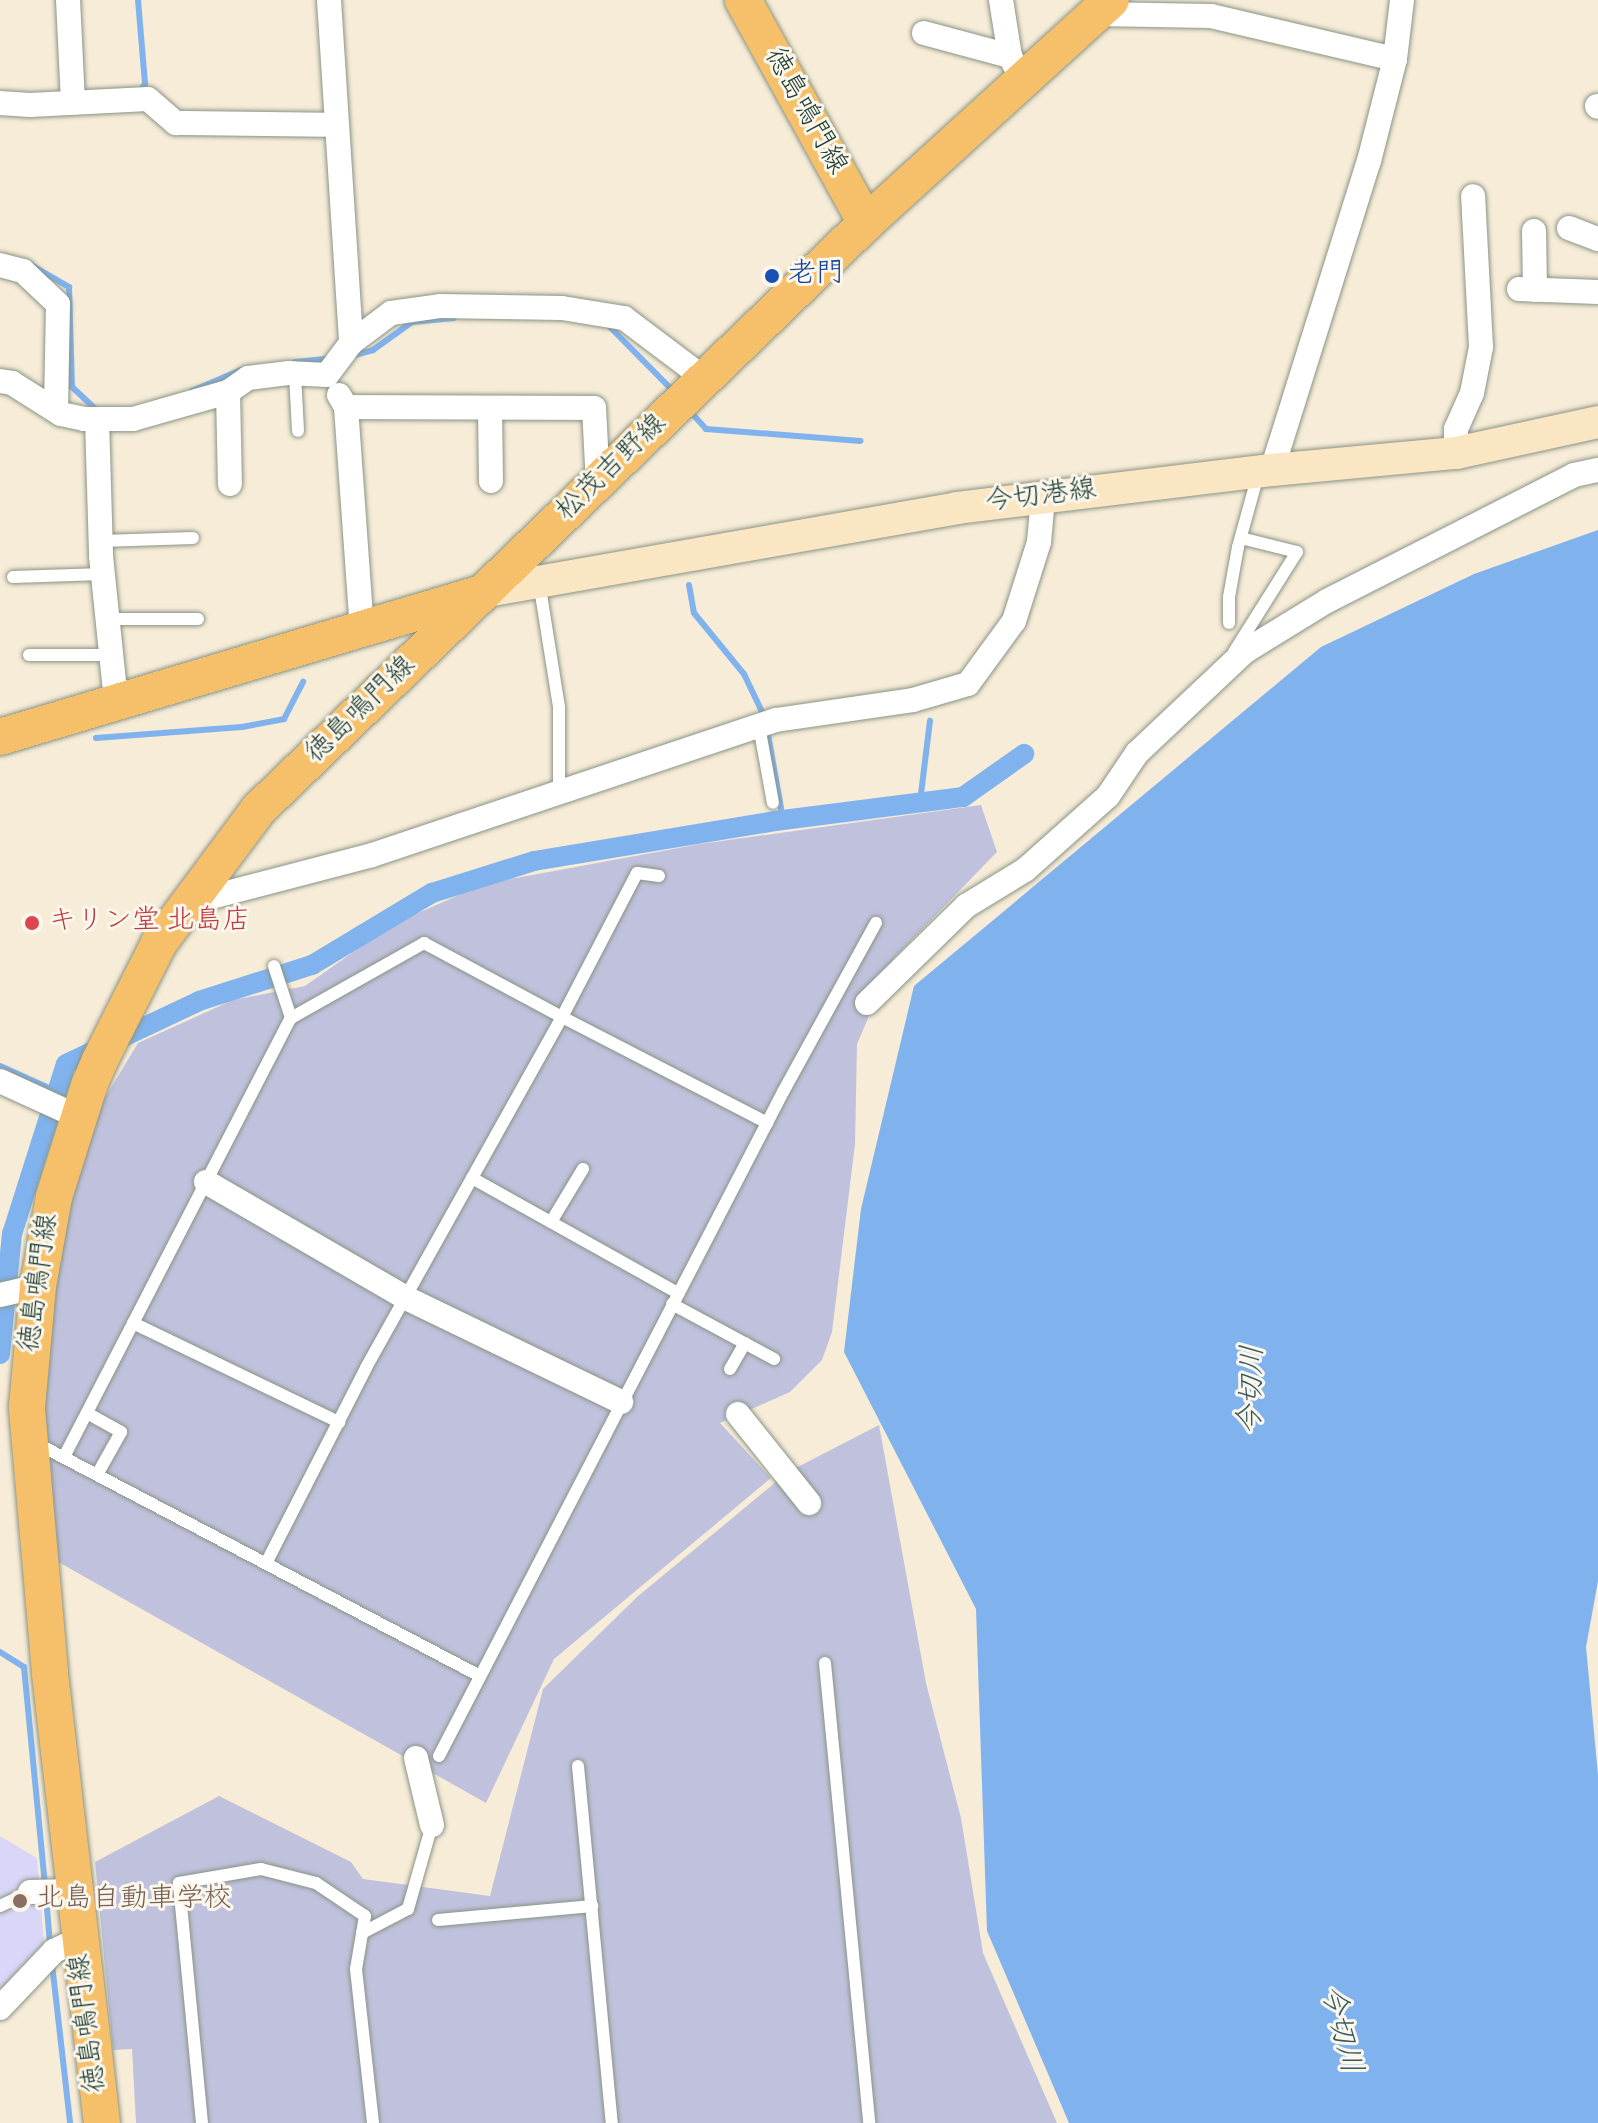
<!DOCTYPE html>
<meta charset="utf-8">
<style>
body{margin:0}
#map{position:relative;width:1598px;height:2123px;overflow:hidden;background:#f6ecd7;font-family:Dekko,"Klee One",sans-serif}
div>[style]{position:absolute}
.built>*{inset:0;background:#d9d6f7}
.industrial>*{inset:0;background:#c0c2dd}
.water>*{inset:0;background:#80b2ed}
.stream>*{height:6px;margin:-3px;padding:0 3px;transform-origin:3px;border-radius:3px;background:#80b2ed}
.canal>*{height:20px;margin:-10px;padding:0 10px;transform-origin:10px;border-radius:10px;background:#80b2ed}
.roads{filter:drop-shadow(0 0 2px #8a9486) drop-shadow(0 0 2px #8a9486)}
.service>*{height:12px;margin:-6px;padding:0 6px;transform-origin:6px;border-radius:6px;background:#fff}
.minor>*{height:24px;margin:-12px;padding:0 12px;transform-origin:12px;border-radius:12px;background:#fff}
.secondary>*{height:32px;margin:-16px;padding:0 16px;transform-origin:16px;border-radius:16px;background:#fbe6c4}
.primary>*{height:36px;margin:-18px;padding:0 18px;transform-origin:18px;border-radius:18px;background:#f6c06b}
.dots>*{width:22px;height:22px;translate:-50% -50%;box-sizing:border-box;border:4px solid #fbf7ec;border-radius:50%}
span{translate:-50% -50%;white-space:nowrap;text-align:center;line-height:1.15;-webkit-text-stroke:6px #fbf7ec;paint-order:stroke}
.street-label{font-size:28px;color:#1f3d34}
.transit-label{font-size:28px;color:#164399}
.left{translate:0 -50%;text-align:left}
.health-label{font-size:28px;color:#be3a42}
.education-label{font-size:28px;color:#785e54}
.water-label{font-size:30px;color:#375a62;font-style:italic}
</style>
<div id="map">
<div class="built">
<i style="clip-path:polygon(0 1836px,37px 1858px,44px 1943px,0 1990px)"></i>
</div>
<div class="industrial">
<i style="clip-path:polygon(981px 805px,997px 852px,894px 958px,857px 1044px,855px 1144px,832px 1332px,822px 1360px,790px 1392px,720px 1423px,771px 1478px,554px 1659px,486px 1803px,53px 1559px,42px 1378px,65px 1211px,89px 1124px,138px 1043px,233px 1000px,305px 986px,393px 924px,484px 884px,700px 844px)"></i>
<i style="clip-path:polygon(879px 1425px,926px 1683px,961px 1818px,983px 1953px,1057px 2123px,136px 2123px,132px 2049px,113px 2050px,95px 1862px,219px 1796px,351px 1862px,363px 1879px,490px 1896px,543px 1689px,637px 1597px,788px 1472px)"></i>
</div>
<div class="water">
<i style="clip-path:polygon(1598px 530px,1598px 1581px,1586px 1647px,1598px 1775px,1598px 2123px,1069px 2123px,987px 1931px,976px 1609px,844px 1352px,861px 1209px,914px 986px,1321px 647px,1474px 574px)"></i>
</div>
<div class="stream">
<i style="left:138px;top:0;width:84px;rotate:85.2deg"></i>
<i style="left:145px;top:84px;width:9px;rotate:126deg"></i>
<i style="left:26px;top:262px;width:50px;rotate:30.2deg"></i>
<i style="left:69px;top:287px;width:100px;rotate:88.3deg"></i>
<i style="left:72px;top:387px;width:34px;rotate:43deg"></i>
<i style="left:608px;top:325px;width:93px;rotate:45.4deg"></i>
<i style="left:351px;top:356px;width:23px;rotate:-15deg"></i>
<i style="left:373px;top:350px;width:48px;rotate:-35.7deg"></i>
<i style="left:412px;top:322px;width:42px;rotate:-5.4deg"></i>
<i style="left:295px;top:362px;width:37px;rotate:-6deg"></i>
<i style="left:192px;top:391px;width:53px;rotate:-23.2deg"></i>
<i style="left:688px;top:409px;width:27px;rotate:48deg"></i>
<i style="left:706px;top:429px;width:155px;rotate:4.4deg"></i>
<i style="left:689px;top:585px;width:28px;rotate:80deg"></i>
<i style="left:694px;top:613px;width:79px;rotate:50.7deg"></i>
<i style="left:744px;top:674px;width:49px;rotate:64.5deg"></i>
<i style="left:767px;top:729px;width:92px;rotate:80deg"></i>
<i style="left:96px;top:738px;width:146px;rotate:-4.3deg"></i>
<i style="left:242px;top:727px;width:43px;rotate:-10.8deg"></i>
<i style="left:284px;top:719px;width:42px;rotate:-62.8deg"></i>
<i style="left:920px;top:802px;width:82px;rotate:-83deg"></i>
<i style="left:0;top:1066px;width:64px;rotate:24.1deg"></i>
<i style="left:0;top:1652px;width:28px;rotate:32deg"></i>
<i style="left:24px;top:1667px;width:219px;rotate:84.5deg"></i>
<i style="left:46px;top:1896px;width:49px;rotate:85.3deg"></i>
<i style="left:52px;top:1964px;width:160px;rotate:83.5deg"></i>
</div>
<div class="canal">
<i style="left:0;top:1354px;width:121px;rotate:-84.3deg"></i>
<i style="left:12px;top:1234px;width:178px;rotate:-72.4deg"></i>
<i style="left:66px;top:1064px;width:147px;rotate:-25.3deg"></i>
<i style="left:199px;top:1001px;width:119px;rotate:-17.7deg"></i>
<i style="left:312px;top:965px;width:140px;rotate:-31deg"></i>
<i style="left:432px;top:893px;width:107px;rotate:-17.4deg"></i>
<i style="left:534px;top:861px;width:244px;rotate:-9.4deg"></i>
<i style="left:775px;top:821px;width:190px;rotate:-7.3deg"></i>
<i style="left:963px;top:797px;width:75px;rotate:-35.2deg"></i>
</div>
<div class="roads">
<div class="service">
<i style="left:295px;top:375px;width:56px;rotate:86.9deg"></i>
<i style="left:101px;top:541px;width:92px;rotate:-1.9deg"></i>
<i style="left:13px;top:577px;width:90px;rotate:-1.9deg"></i>
<i style="left:539px;top:582px;width:127px;rotate:80.9deg"></i>
<i style="left:559px;top:707px;width:84px;rotate:90deg"></i>
<i style="left:108px;top:619px;width:90px"></i>
<i style="left:1229px;top:623px;width:26px;rotate:-90deg"></i>
<i style="left:1229px;top:597px;width:51px;rotate:-79.8deg"></i>
<i style="left:1238px;top:547px;width:75px;rotate:-74.5deg"></i>
<i style="left:1234px;top:652px;width:118px;rotate:-57.8deg"></i>
<i style="left:1297px;top:552px;width:58px;rotate:-166deg"></i>
<i style="left:29px;top:655px;width:82px"></i>
<i style="left:759px;top:726px;width:78px;rotate:79.7deg"></i>
<i style="left:659px;top:876px;width:22px;rotate:-172deg"></i>
<i style="left:637px;top:873px;width:162px;rotate:117.5deg"></i>
<i style="left:562px;top:1017px;width:231px;rotate:27.3deg"></i>
<i style="left:274px;top:966px;width:55px;rotate:71.9deg"></i>
<i style="left:472px;top:1178px;width:236px;rotate:29.2deg"></i>
<i style="left:551px;top:1222px;width:62px;rotate:-58.9deg"></i>
<i style="left:672px;top:1304px;width:116px;rotate:28.3deg"></i>
<i style="left:133px;top:1323px;width:229px;rotate:25.7deg"></i>
<i style="left:730px;top:1369px;width:30px;rotate:-60deg"></i>
<i style="left:87px;top:1413px;width:39px;rotate:29deg"></i>
<i style="left:121px;top:1432px;width:49px;rotate:119.2deg"></i>
<i style="left:36px;top:1443px;width:501px;rotate:27.69deg"></i>
<i style="left:64px;top:1457px;width:494px;rotate:-62.7deg"></i>
<i style="left:291px;top:1018px;width:153px;rotate:-29.4deg"></i>
<i style="left:424px;top:943px;width:157px;rotate:28.2deg"></i>
<i style="left:562px;top:1017px;width:402px;rotate:119.2deg"></i>
<i style="left:366px;top:1368px;width:219px;rotate:117.1deg"></i>
<i style="left:825px;top:1663px;width:462px;rotate:84.5deg"></i>
<i style="left:439px;top:1756px;width:748px;rotate:-62.61deg"></i>
<i style="left:783px;top:1092px;width:193px;rotate:-61.2deg"></i>
<i style="left:578px;top:1766px;width:359px;rotate:84.6deg"></i>
<i style="left:0;top:1906px;width:33px;rotate:-25deg"></i>
<i style="left:438px;top:1920px;width:155px;rotate:-5.2deg"></i>
<i style="left:362px;top:1933px;width:52px;rotate:-27.6deg"></i>
<i style="left:408px;top:1909px;width:87px;rotate:-74.1deg"></i>
<i style="left:202px;top:2123px;width:241px;rotate:-95.5deg"></i>
<i style="left:179px;top:1883px;width:83px;rotate:-9.7deg"></i>
<i style="left:261px;top:1869px;width:57px;rotate:14.3deg"></i>
<i style="left:316px;top:1883px;width:59px;rotate:34deg"></i>
<i style="left:365px;top:1916px;width:54px;rotate:99.6deg"></i>
<i style="left:356px;top:1969px;width:155px;rotate:83.7deg"></i>
</div>
<div class="minor">
<i style="left:68px;top:0;width:103px;rotate:87.2deg"></i>
<i style="left:329px;top:0;width:344px;rotate:86.3deg"></i>
<i style="left:1001px;top:0;width:57px;rotate:80.9deg"></i>
<i style="left:1010px;top:56px;width:13px;rotate:63deg"></i>
<i style="left:1096px;top:14px;width:115px;rotate:1deg"></i>
<i style="left:1211px;top:16px;width:189px;rotate:13.2deg"></i>
<i style="left:924px;top:33px;width:89px;rotate:15deg"></i>
<i style="left:0;top:103px;width:30px;rotate:4deg"></i>
<i style="left:30px;top:105px;width:118px;rotate:-2.9deg"></i>
<i style="left:148px;top:99px;width:37px;rotate:41deg"></i>
<i style="left:176px;top:123px;width:159px;rotate:0.7deg"></i>
<i style="left:1597px;top:106px;width:1px;rotate:45deg"></i>
<i style="left:1569px;top:228px;width:31px;rotate:21deg"></i>
<i style="left:1534px;top:231px;width:59px;rotate:89deg"></i>
<i style="left:0;top:265px;width:24px;rotate:15deg"></i>
<i style="left:23px;top:271px;width:48px;rotate:43.3deg"></i>
<i style="left:58px;top:304px;width:106px;rotate:91.1deg"></i>
<i style="left:1519px;top:289px;width:79px;rotate:2.2deg"></i>
<i style="left:327px;top:375px;width:40px;rotate:-53deg"></i>
<i style="left:351px;top:343px;width:50px;rotate:-36.9deg"></i>
<i style="left:391px;top:313px;width:49px;rotate:-8.1deg"></i>
<i style="left:440px;top:306px;width:122px;rotate:0.9deg"></i>
<i style="left:562px;top:308px;width:63px;rotate:9.2deg"></i>
<i style="left:624px;top:318px;width:101px;rotate:37deg"></i>
<i style="left:0;top:381px;width:12px;rotate:9deg"></i>
<i style="left:12px;top:383px;width:58px;rotate:32.3deg"></i>
<i style="left:61px;top:414px;width:24px;rotate:12deg"></i>
<i style="left:84px;top:419px;width:49px"></i>
<i style="left:133px;top:419px;width:99px;rotate:-15.9deg"></i>
<i style="left:228px;top:392px;width:24px;rotate:-35deg"></i>
<i style="left:248px;top:378px;width:40px;rotate:-7.1deg"></i>
<i style="left:288px;top:373px;width:39px;rotate:3deg"></i>
<i style="left:228px;top:392px;width:92px;rotate:88.8deg"></i>
<i style="left:339px;top:395px;width:14px;rotate:60deg"></i>
<i style="left:346px;top:407px;width:223px;rotate:85.9deg"></i>
<i style="left:346px;top:407px;width:248px;rotate:0.2deg"></i>
<i style="left:594px;top:408px;width:76px;rotate:87deg"></i>
<i style="left:490px;top:409px;width:72px;rotate:89.2deg"></i>
<i style="left:97px;top:419px;width:137px;rotate:88.3deg"></i>
<i style="left:101px;top:556px;width:147px;rotate:84.1deg"></i>
<i style="left:1456px;top:453px;width:24px;rotate:-90deg"></i>
<i style="left:1456px;top:429px;width:39px;rotate:-66deg"></i>
<i style="left:1472px;top:393px;width:47px;rotate:-78.9deg"></i>
<i style="left:1481px;top:347px;width:151px;rotate:-93deg"></i>
<i style="left:1272px;top:470px;width:324px;rotate:-72.6deg"></i>
<i style="left:1369px;top:161px;width:105px;rotate:-75.7deg"></i>
<i style="left:1395px;top:59px;width:59px;rotate:-83.2deg"></i>
<i style="left:188px;top:903px;width:190px;rotate:-14.6deg"></i>
<i style="left:372px;top:855px;width:426px;rotate:-18.5deg"></i>
<i style="left:776px;top:720px;width:138px;rotate:-8.3deg"></i>
<i style="left:913px;top:700px;width:57px;rotate:-16.2deg"></i>
<i style="left:968px;top:684px;width:78px;rotate:-53.9deg"></i>
<i style="left:1014px;top:621px;width:83px;rotate:-72.4deg"></i>
<i style="left:1039px;top:542px;width:44px;rotate:-84.8deg"></i>
<i style="left:867px;top:1003px;width:139px;rotate:-44.4deg"></i>
<i style="left:966px;top:906px;width:69px;rotate:-31.4deg"></i>
<i style="left:1025px;top:870px;width:111px;rotate:-41.7deg"></i>
<i style="left:1108px;top:796px;width:52px;rotate:-56deg"></i>
<i style="left:1137px;top:753px;width:147px;rotate:-43.3deg"></i>
<i style="left:1244px;top:652px;width:97px;rotate:-31.6deg"></i>
<i style="left:1327px;top:601px;width:277px;rotate:-27deg"></i>
<i style="left:1574px;top:475px;width:25px;rotate:-12deg"></i>
<i style="left:0;top:1081px;width:87px;rotate:24.5deg"></i>
<i style="left:206px;top:1182px;width:231px;rotate:30.1deg"></i>
<i style="left:406px;top:1298px;width:239px;rotate:25.8deg"></i>
<i style="left:0;top:1295px;width:39px;rotate:-13deg"></i>
<i style="left:738px;top:1414px;width:114px;rotate:51.4deg"></i>
<i style="left:416px;top:1758px;width:69px;rotate:76.6deg"></i>
<i style="left:30px;top:1892px;width:44px;rotate:-1.3deg"></i>
<i style="left:0;top:2008px;width:79px;rotate:-46.5deg"></i>
<i style="left:54px;top:1951px;width:29px;rotate:-25deg"></i>
</div>
<div class="secondary">
<i style="left:487px;top:591px;width:477px;rotate:-10deg"></i>
<i style="left:957px;top:508px;width:317px;rotate:-6.9deg"></i>
<i style="left:1272px;top:470px;width:185px;rotate:-5.3deg"></i>
<i style="left:1456px;top:453px;width:145px;rotate:-12.3deg"></i>
</div>
<div class="primary">
<i style="left:743px;top:0;width:255px;rotate:61.1deg"></i>
<i style="left:0;top:737px;width:503px;rotate:-16.63deg"></i>
<i style="left:102px;top:2123px;width:454px;rotate:-96.6deg"></i>
<i style="left:50px;top:1672px;width:266px;rotate:-95deg"></i>
<i style="left:27px;top:1407px;width:121px;rotate:-84.8deg"></i>
<i style="left:38px;top:1286px;width:90px;rotate:-79.8deg"></i>
<i style="left:54px;top:1197px;width:116px;rotate:-72.5deg"></i>
<i style="left:89px;top:1086px;width:28px;rotate:-67deg"></i>
<i style="left:100px;top:1060px;width:131px;rotate:-63.2deg"></i>
<i style="left:159px;top:943px;width:166px;rotate:-53.3deg"></i>
<i style="left:258px;top:810px;width:845px;rotate:-43.99deg"></i>
<i style="left:866px;top:223px;width:331px;rotate:-42.3deg"></i>
</div>
</div>
<div class="dots">
<i style="left:772px;top:276px;background:#1a4fb4"></i>
<i style="left:32px;top:923px;background:#e0444e"></i>
<i style="left:20px;top:1901px;background:#8d6e63"></i>
</div>
<div class="street-label">
<span style="left:804px;top:112px;rotate:61deg">徳島鳴門線</span>
<span style="left:613px;top:469px;rotate:-44deg">松茂吉野線</span>
<span style="left:1041px;top:498px;rotate:-7deg">今切港線</span>
<span style="left:362px;top:711px;rotate:-44deg">徳島鳴門線</span>
<span style="left:41px;top:1283px;rotate:-82deg">徳島鳴門線</span>
<span style="left:90px;top:2023px;rotate:-97deg">徳島鳴門線</span>
</div>
<div class="transit-label">
<span class="left" style="left:788px;top:276px">老門</span>
</div>
<div class="health-label">
<span class="left" style="left:48px;top:923px">キリン堂 北島店</span>
</div>
<div class="education-label">
<span class="left" style="left:36px;top:1901px">北島自動車学校</span>
</div>
<div class="water-label">
<span style="left:1255px;top:1390px;rotate:-88deg">今切川</span>
<span style="left:1338px;top:2030px;rotate:76deg">今切川</span>
</div>
</div>
